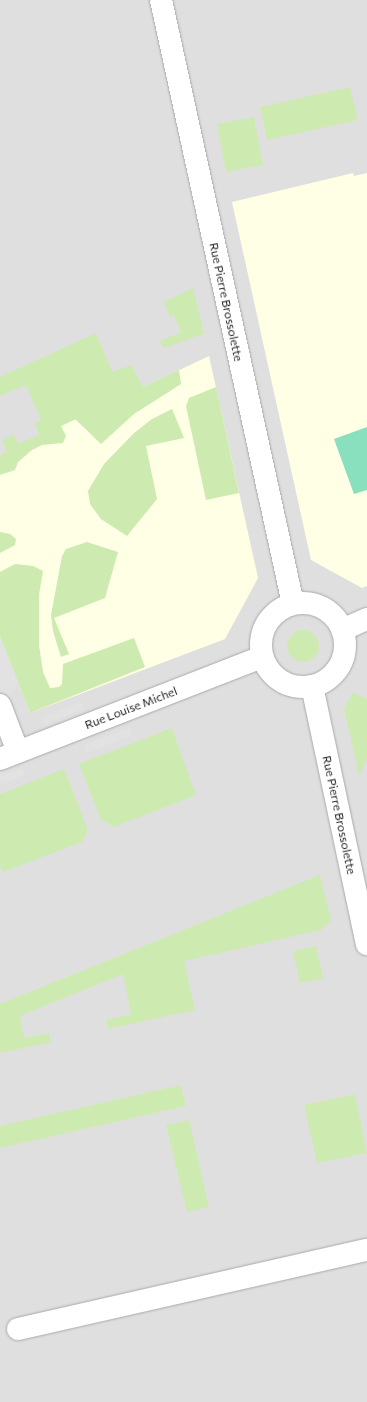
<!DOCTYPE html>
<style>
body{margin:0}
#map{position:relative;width:367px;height:1402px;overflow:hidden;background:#f2efe9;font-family:Commissioner,sans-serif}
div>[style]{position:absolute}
.residential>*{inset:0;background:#e0dfdf}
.education>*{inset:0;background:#ffffe5}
.grass>*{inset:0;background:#cdebb0}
.round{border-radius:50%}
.pitch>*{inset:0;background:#88e0be}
.parking>*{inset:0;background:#e2e2e2}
.roads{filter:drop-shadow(0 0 1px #a9a9a9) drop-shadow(0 0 1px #a9a9a9)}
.minor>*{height:22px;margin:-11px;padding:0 11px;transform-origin:11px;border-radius:11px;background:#fff}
.minor>.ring{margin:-11px;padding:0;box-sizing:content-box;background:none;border:22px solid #fff;border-radius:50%}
span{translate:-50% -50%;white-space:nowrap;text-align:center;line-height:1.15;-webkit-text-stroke:3px #fff;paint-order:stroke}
.street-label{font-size:12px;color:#222}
</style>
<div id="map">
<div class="residential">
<i style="clip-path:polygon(0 0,367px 0,367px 1402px,0 1402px)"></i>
</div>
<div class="education">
<i style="clip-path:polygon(353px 173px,354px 176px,367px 173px,367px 586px,362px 588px,311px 560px,232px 202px)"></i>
<i style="clip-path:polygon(209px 356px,258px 578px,225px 639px,30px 713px,0 637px,0 455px)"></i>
</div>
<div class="grass">
<i style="clip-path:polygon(350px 87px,358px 120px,267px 140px,260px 107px)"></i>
<i style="clip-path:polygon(254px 117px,263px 165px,226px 172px,217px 124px)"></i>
<i style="clip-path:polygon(193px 288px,204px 334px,163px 348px,160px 341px,181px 332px,174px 315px,170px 317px,164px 302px)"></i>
<i style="clip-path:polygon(96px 333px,112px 372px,131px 365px,143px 387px,179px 370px,181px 384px,134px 414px,101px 444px,75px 419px,61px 426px,66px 436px,63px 443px,42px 445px,32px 450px,18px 462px,15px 470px,0 475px,0 455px,7px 451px,2px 440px,14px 435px,18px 444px,39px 435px,35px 423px,41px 420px,26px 385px,0 396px,0 377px)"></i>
<i style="clip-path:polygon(216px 387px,239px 493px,206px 500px,186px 406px,189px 398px)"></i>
<i style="clip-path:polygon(172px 409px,184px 438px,146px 446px,157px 499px,127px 536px,101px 519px,90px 504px,88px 491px,104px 464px,134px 433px,152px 419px)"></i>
<i style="clip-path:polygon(0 532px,10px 534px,16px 539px,15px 545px,0 553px)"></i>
<i style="clip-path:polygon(87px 542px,118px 552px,105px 598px,54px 618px,69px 654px,61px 657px,53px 631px,51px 615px,62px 556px,66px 549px)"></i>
<i style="clip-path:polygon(15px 564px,33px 566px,43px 571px,39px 595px,39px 645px,43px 672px,50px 688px,59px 687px,62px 684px,63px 664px,134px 638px,145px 667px,30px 713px,0 637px,0 572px)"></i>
<i class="round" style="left:287px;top:630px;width:32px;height:32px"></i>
<i style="clip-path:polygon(353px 692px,367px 699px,367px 759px,359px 775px,344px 709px)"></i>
<i style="clip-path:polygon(172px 728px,196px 795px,114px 827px,101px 820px,79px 764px)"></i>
<i style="clip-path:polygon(64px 769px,88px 830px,82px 842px,3px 872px,0 866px,0 794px)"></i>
<i style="clip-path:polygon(320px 875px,331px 921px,321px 930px,184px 961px,195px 1010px,108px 1029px,106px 1020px,131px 1014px,123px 974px,20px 1016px,24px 1038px,49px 1033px,51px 1042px,0 1053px,0 1004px)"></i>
<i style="clip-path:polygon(316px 946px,323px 978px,300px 983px,293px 951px)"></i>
<i style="clip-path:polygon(181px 1085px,186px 1106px,0 1148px,0 1126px)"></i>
<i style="clip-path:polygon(355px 1094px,367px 1153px,317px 1163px,304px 1105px)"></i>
<i style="clip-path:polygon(189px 1120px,209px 1207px,187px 1212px,166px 1125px)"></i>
</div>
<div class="pitch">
<i style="clip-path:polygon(367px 427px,367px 490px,354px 494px,334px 439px)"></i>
</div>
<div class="parking">
<i style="clip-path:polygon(0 637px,19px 684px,5px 701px,0 688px)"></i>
<i style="clip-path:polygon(81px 702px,84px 709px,44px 725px,41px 718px)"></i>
<i style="clip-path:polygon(129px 728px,132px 735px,87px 753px,84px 745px)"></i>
<i style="clip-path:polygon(22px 768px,25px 775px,0 785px,0 776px)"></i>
</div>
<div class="roads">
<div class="minor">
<i style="left:161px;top:0;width:618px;rotate:77.67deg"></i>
<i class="ring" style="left:261px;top:603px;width:62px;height:62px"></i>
<i style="left:342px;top:630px;width:27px;rotate:-24deg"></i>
<i style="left:312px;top:686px;width:264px;rotate:78deg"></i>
<i style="left:0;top:705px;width:50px;rotate:69deg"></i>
<i style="left:0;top:759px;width:281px;rotate:-21.3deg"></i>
<i style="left:18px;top:1329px;width:358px;rotate:-12.8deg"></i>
</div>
</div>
<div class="street-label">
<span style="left:226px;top:302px;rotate:78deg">Rue Pierre Brossolette</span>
<span style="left:131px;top:708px;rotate:-21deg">Rue Louise Michel</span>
<span style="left:339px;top:815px;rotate:78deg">Rue Pierre Brossolette</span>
</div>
</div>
